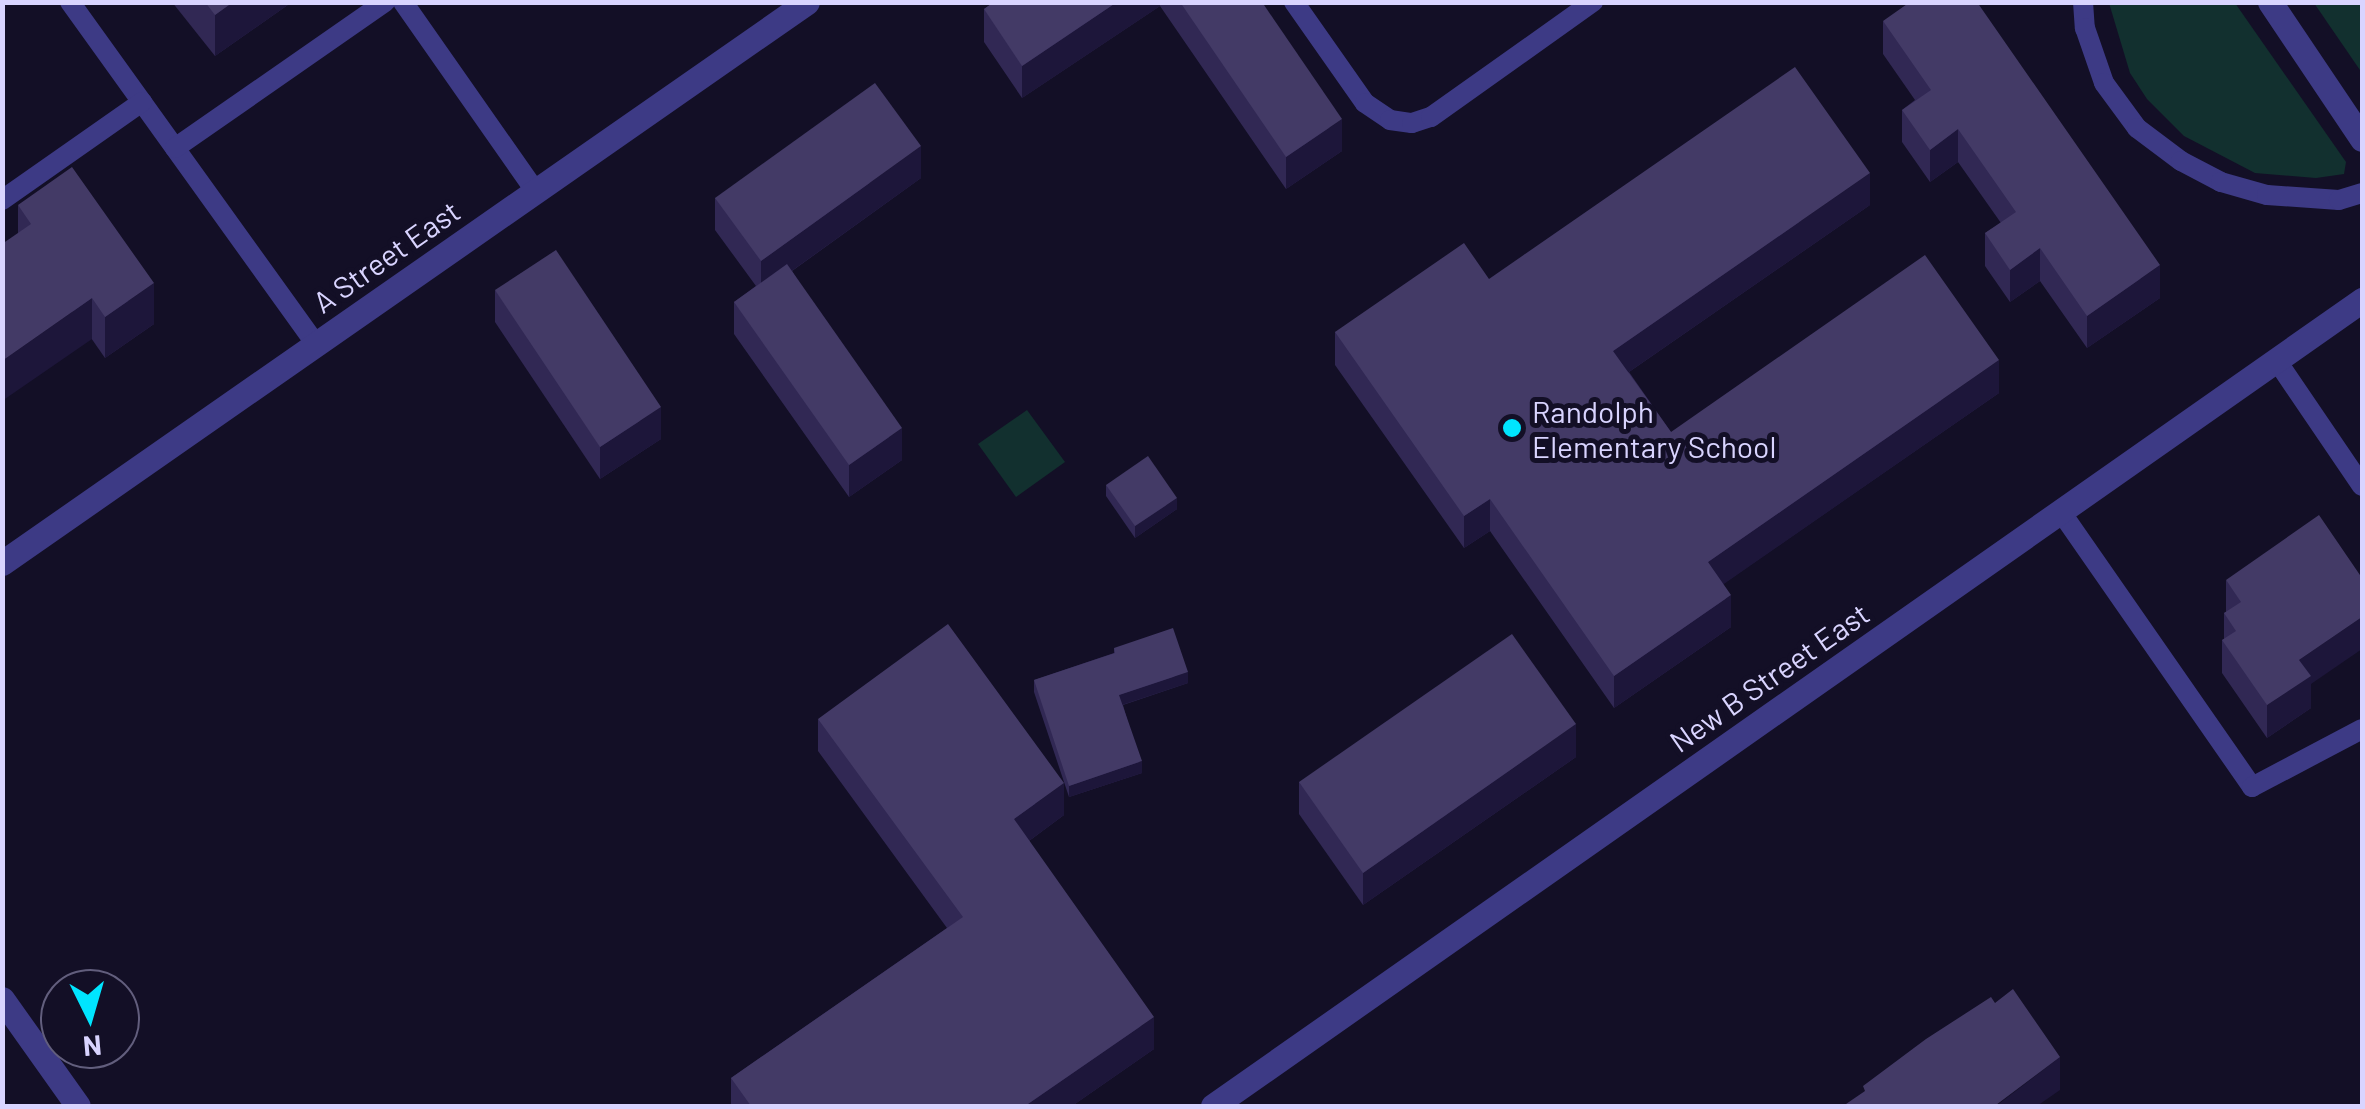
<!DOCTYPE html>
<style>
body{margin:0}
#map{position:relative;width:2365px;height:1109px;overflow:hidden;background:#130f26;font-family:Barlow,sans-serif}
div>[style]{position:absolute}
.green>*{inset:0;background:#12302f}
.service>*{height:20px;margin:-10px;padding:0 10px;transform-origin:10px;border-radius:10px;background:#3d3a85}
.tertiary>*{height:25px;margin:-12.5px;padding:0 12.5px;transform-origin:12.5px;border-radius:12.5px;background:#3d3a85}
.wall>*{inset:0;background:#312854}
.shaded-wall>*{inset:0;background:#1d163a}
.building>*{inset:0;background:#433a66}
.dots>*{width:28px;height:28px;translate:-50% -50%;box-sizing:border-box;border:5px solid #130f26;border-radius:50%}
span{translate:-50% -50%;white-space:nowrap;text-align:center;line-height:1.15;-webkit-text-stroke:10px #130f26;paint-order:stroke}
.street-label{font-size:30px;color:#d9d4ff}
.poi-label{font-size:30px;color:#d9d4ff}
.left{translate:0 -50%;text-align:left}
.frame{position:absolute;inset:0;border:5px solid #d9d4ff;pointer-events:none}
.north{position:absolute;left:40px;top:969px;width:100px;height:100px;box-sizing:border-box;background:#130f26;border:2px solid #625e7d;border-radius:50%;rotate:175deg;font-size:28px;font-weight:700;line-height:40px;text-align:center;color:#d9d4ff}
.north::after{content:'';display:block;margin:auto;width:35px;height:45px;background:#00e5ff;clip-path:polygon(50% 0,100% 100%,50% 72%,0 100%)}
</style>
<div id="map">
<div class="green">
<i style="clip-path:polygon(2109px 3px,2235px 3px,2346px 162px,2344px 174px,2316px 178px,2255px 173px,2184px 136px,2147px 99px,2130px 73px)"></i>
<i style="clip-path:polygon(2314px 3px,2362px 3px,2362px 73px)"></i>
<i style="clip-path:polygon(1027px 410px,1065px 462px,1016px 497px,978px 444px)"></i>
</div>
<div class="service">
<i style="left:70px;top:2px;width:421px;rotate:54.3deg"></i>
<i style="left:403px;top:2px;width:232px;rotate:55deg"></i>
<i style="left:1294px;top:2px;width:123px;rotate:54.9deg"></i>
<i style="left:1365px;top:103px;width:30px;rotate:34deg"></i>
<i style="left:1390px;top:120px;width:22px;rotate:8deg"></i>
<i style="left:1412px;top:123px;width:20px;rotate:-18deg"></i>
<i style="left:1431px;top:117px;width:199px;rotate:-35.4deg"></i>
<i style="left:2083px;top:2px;width:26px;rotate:86deg"></i>
<i style="left:2085px;top:28px;width:58px;rotate:70.9deg"></i>
<i style="left:2104px;top:83px;width:56px;rotate:53.7deg"></i>
<i style="left:2137px;top:128px;width:55px;rotate:36.9deg"></i>
<i style="left:2181px;top:161px;width:45px;rotate:27.7deg"></i>
<i style="left:2221px;top:182px;width:48px;rotate:15.8deg"></i>
<i style="left:2267px;top:195px;width:72px;rotate:4deg"></i>
<i style="left:2339px;top:200px;width:24px;rotate:-17deg"></i>
<i style="left:175px;top:148px;width:256px;rotate:-34.8deg"></i>
<i style="left:2px;top:200px;width:171px;rotate:-35deg"></i>
<i style="left:2277px;top:361px;width:151px;rotate:55.8deg"></i>
<i style="left:2061px;top:512px;width:335px;rotate:55.2deg"></i>
<i style="left:2252px;top:787px;width:124px;rotate:-27.8deg"></i>
</div>
<div class="tertiary">
<i style="left:2270px;top:2px;width:165px;rotate:56.1deg"></i>
<i style="left:2px;top:563px;width:981px;rotate:-34.87deg"></i>
<i style="left:2px;top:999px;width:131px;rotate:54.6deg"></i>
<i style="left:1213px;top:1106px;width:1404px;rotate:-35.05deg"></i>
</div>
<div class="wall">
<i style="clip-path:polygon(172px 2px,292px 2px,215px 56px)"></i>
<i style="clip-path:polygon(994px 2px,1262px 2px,1342px 151px,1286px 189px,1160px 6px,1022px 98px,984px 42px,984px 9px)"></i>
<i style="clip-path:polygon(1883px 21px,2160px 298px,2087px 348px,2040px 281px,2010px 302px,1985px 266px,1985px 233px,2001px 223px,1958px 162px,1930px 182px,1902px 142px,1902px 110px,1915px 100px,1883px 54px)"></i>
<i style="clip-path:polygon(921px 178px,792px 271px,902px 460px,849px 497px,734px 334px,734px 302px,756px 286px,715px 230px,715px 198px)"></i>
<i style="clip-path:polygon(18px 205px,154px 324px,105px 358px,18px 233px)"></i>
<i style="clip-path:polygon(1870px 205px,1629px 372px,1671px 432px,1999px 393px,1723px 584px,1731px 627px,1614px 708px,1490px 531px,1464px 548px,1335px 365px,1335px 332px)"></i>
<i style="clip-path:polygon(495px 290px,661px 439px,600px 479px,495px 322px)"></i>
<i style="clip-path:polygon(1106px 485px,1177px 509px,1135px 538px,1106px 496px)"></i>
<i style="clip-path:polygon(2226px 580px,2311px 684px,2311px 708px,2267px 738px,2222px 673px,2222px 640px,2224px 639px,2224px 613px,2226px 612px)"></i>
<i style="clip-path:polygon(1114px 648px,1188px 683px,1123px 705px,1142px 773px,1069px 797px,1034px 692px,1034px 680px,1114px 653px)"></i>
<i style="clip-path:polygon(818px 719px,1064px 815px,1029px 841px,1154px 1049px,1072px 1106px,731px 1106px,731px 1078px,947px 928px,818px 751px)"></i>
<i style="clip-path:polygon(1576px 757px,1363px 905px,1299px 814px,1299px 782px)"></i>
</div>
<div class="shaded-wall">
<i style="clip-path:polygon(233px 2px,292px 2px,215px 56px,215px 15px)"></i>
<i style="clip-path:polygon(1117px 2px,1160px 2px,1160px 6px,1022px 98px,1022px 66px)"></i>
<i style="clip-path:polygon(1342px 119px,1342px 151px,1286px 189px,1286px 157px)"></i>
<i style="clip-path:polygon(1958px 129px,1958px 162px,1930px 182px,1930px 150px)"></i>
<i style="clip-path:polygon(921px 146px,921px 178px,761px 293px,761px 261px)"></i>
<i style="clip-path:polygon(1870px 173px,1870px 205px,1613px 383px,1613px 351px)"></i>
<i style="clip-path:polygon(2040px 248px,2040px 281px,2010px 302px,2010px 270px)"></i>
<i style="clip-path:polygon(2160px 265px,2160px 298px,2087px 348px,2087px 316px)"></i>
<i style="clip-path:polygon(154px 283px,154px 324px,105px 358px,105px 317px)"></i>
<i style="clip-path:polygon(92px 298px,92px 339px,2px 401px,2px 361px)"></i>
<i style="clip-path:polygon(1999px 360px,1999px 393px,1708px 595px,1708px 562px)"></i>
<i style="clip-path:polygon(661px 407px,661px 439px,600px 479px,600px 447px)"></i>
<i style="clip-path:polygon(902px 428px,902px 460px,849px 497px,849px 465px)"></i>
<i style="clip-path:polygon(1177px 498px,1177px 509px,1135px 538px,1135px 526px)"></i>
<i style="clip-path:polygon(1490px 499px,1490px 531px,1464px 548px,1464px 516px)"></i>
<i style="clip-path:polygon(1731px 595px,1731px 627px,1614px 708px,1614px 676px)"></i>
<i style="clip-path:polygon(2362px 617px,2362px 649px,2311px 684px,2311px 708px,2267px 738px,2267px 705px,2299px 660px)"></i>
<i style="clip-path:polygon(1188px 672px,1188px 683px,1119px 706px,1119px 695px)"></i>
<i style="clip-path:polygon(1576px 724px,1576px 757px,1363px 905px,1363px 873px)"></i>
<i style="clip-path:polygon(1142px 761px,1142px 773px,1069px 797px,1069px 786px)"></i>
<i style="clip-path:polygon(1064px 783px,1064px 815px,1014px 852px,1014px 819px)"></i>
<i style="clip-path:polygon(1154px 1017px,1154px 1049px,1072px 1106px,1025px 1106px)"></i>
<i style="clip-path:polygon(2060px 1057px,2060px 1090px,2037px 1106px,1996px 1106px)"></i>
</div>
<div class="building">
<i style="clip-path:polygon(205px 2px,233px 2px,215px 15px)"></i>
<i style="clip-path:polygon(994px 2px,1117px 2px,1022px 66px,984px 9px)"></i>
<i style="clip-path:polygon(1180px 2px,1262px 2px,1342px 119px,1286px 157px)"></i>
<i style="clip-path:polygon(1910px 2px,1977px 2px,2160px 265px,2087px 316px,2040px 248px,2010px 270px,1985px 233px,2016px 212px,1958px 129px,1930px 150px,1902px 110px,1931px 90px,1883px 21px)"></i>
<i style="clip-path:polygon(1795px 67px,1870px 173px,1613px 351px,1671px 432px,1925px 255px,1999px 360px,1708px 562px,1731px 595px,1614px 676px,1490px 499px,1464px 516px,1335px 332px,1464px 243px,1489px 279px)"></i>
<i style="clip-path:polygon(875px 83px,921px 146px,761px 261px,715px 198px)"></i>
<i style="clip-path:polygon(72px 167px,154px 283px,105px 317px,92px 298px,2px 361px,2px 244px,31px 224px,18px 205px)"></i>
<i style="clip-path:polygon(556px 250px,661px 407px,600px 447px,495px 290px)"></i>
<i style="clip-path:polygon(787px 264px,902px 428px,849px 465px,734px 302px)"></i>
<i style="clip-path:polygon(1148px 456px,1177px 498px,1135px 526px,1106px 485px)"></i>
<i style="clip-path:polygon(2319px 515px,2362px 578px,2362px 617px,2299px 660px,2311px 676px,2267px 705px,2222px 640px,2236px 631px,2224px 613px,2241px 602px,2226px 580px)"></i>
<i style="clip-path:polygon(948px 624px,1064px 783px,1014px 819px,1154px 1017px,1025px 1106px,751px 1106px,731px 1078px,963px 917px,818px 719px)"></i>
<i style="clip-path:polygon(1173px 628px,1188px 672px,1119px 695px,1142px 761px,1069px 786px,1034px 680px,1115px 653px,1114px 648px)"></i>
<i style="clip-path:polygon(1512px 634px,1576px 724px,1363px 873px,1299px 782px)"></i>
<i style="clip-path:polygon(2013px 989px,2060px 1057px,1996px 1105px,1997px 1106px,1848px 1106px,1846px 1104px,1865px 1091px,1863px 1086px,1926px 1039px,1991px 997px,1995px 1003px)"></i>
</div>
<div class="dots">
<i style="left:1512px;top:428px;background:#00e5ff"></i>
</div>
<div class="street-label">
<span style="left:386px;top:256px;rotate:-35deg">A Street East</span>
<span style="left:1769px;top:677px;rotate:-35deg">New B Street East</span>
</div>
<div class="poi-label">
<span class="left" style="left:1532px;top:428px">Randolph<br>Elementary School</span>
</div>
<div class="frame"></div>
<div class="north">N</div>
</div>
